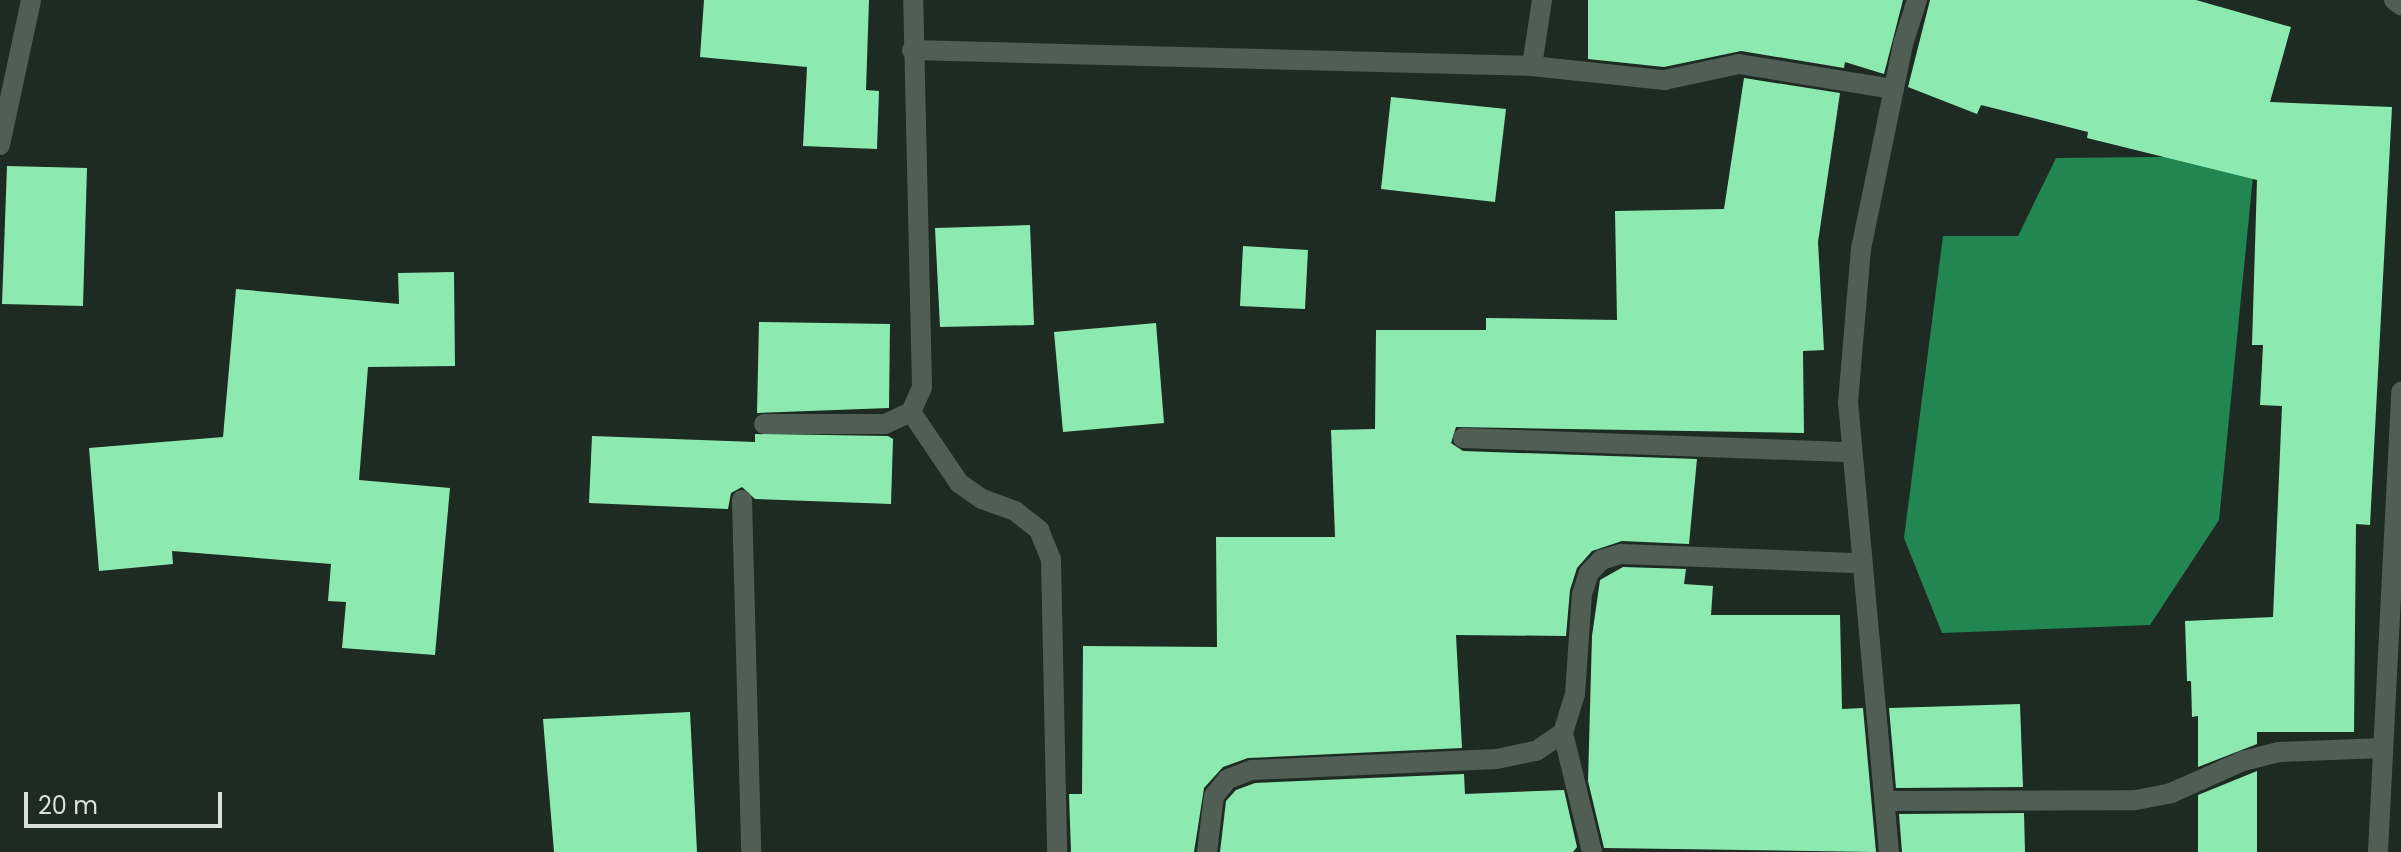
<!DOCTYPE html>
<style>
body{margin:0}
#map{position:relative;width:2401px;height:852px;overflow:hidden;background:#1e2b23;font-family:Poppins,sans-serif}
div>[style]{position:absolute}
.water>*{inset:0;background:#218652}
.building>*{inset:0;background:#8ceab0}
.minor>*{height:20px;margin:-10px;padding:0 10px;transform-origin:10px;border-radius:10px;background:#505e54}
span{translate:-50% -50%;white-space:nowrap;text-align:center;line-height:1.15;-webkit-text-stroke:8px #1e2b23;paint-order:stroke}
.scale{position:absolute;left:24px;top:792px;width:198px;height:36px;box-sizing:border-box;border:4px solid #d9e1db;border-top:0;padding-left:10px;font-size:24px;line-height:28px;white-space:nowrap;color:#d9e1db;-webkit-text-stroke:6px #1e2b23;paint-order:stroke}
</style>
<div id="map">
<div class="water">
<i style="clip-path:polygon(2255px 156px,2219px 520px,2150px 625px,1942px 633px,1904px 538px,1943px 236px,2018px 236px,2056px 158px)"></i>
</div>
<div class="building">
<i style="clip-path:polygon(704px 0,869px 0,866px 90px,879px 91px,877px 149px,803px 146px,807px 67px,700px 57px)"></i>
<i style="clip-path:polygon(1588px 0,1903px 0,1884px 74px,1845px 62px,1844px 68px,1741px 51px,1664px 67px,1588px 59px)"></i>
<i style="clip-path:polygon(1930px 0,2196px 0,2291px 27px,2270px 102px,2392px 107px,2370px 525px,2356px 524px,2354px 732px,2257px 732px,2257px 744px,2198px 767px,2198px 716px,2192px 717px,2191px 681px,2187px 681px,2185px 621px,2273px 617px,2282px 406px,2260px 405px,2263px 345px,2252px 345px,2257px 180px,2087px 138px,2088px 132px,1981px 105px,1977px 114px,1908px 87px)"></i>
<i style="clip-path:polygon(1744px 78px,1840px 93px,1818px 242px,1824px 350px,1803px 351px,1804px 433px,1456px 427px,1451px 443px,1463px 451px,1697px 459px,1689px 544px,1622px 541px,1592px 551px,1577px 568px,1570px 590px,1566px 636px,1456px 635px,1462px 748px,1248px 758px,1223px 767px,1204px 788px,1194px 852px,1071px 852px,1069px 794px,1082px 794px,1083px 646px,1217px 647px,1216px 537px,1335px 537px,1331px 430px,1375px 429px,1376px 330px,1486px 330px,1486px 318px,1617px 320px,1615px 211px,1724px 209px)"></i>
<i style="clip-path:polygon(1391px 97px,1506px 109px,1495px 202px,1381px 189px)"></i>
<i style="clip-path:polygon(7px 166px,87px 168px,83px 306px,2px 304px)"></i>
<i style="clip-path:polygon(1030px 225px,1034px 325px,940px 327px,935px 228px)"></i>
<i style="clip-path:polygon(1243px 246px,1308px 250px,1305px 309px,1240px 306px)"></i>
<i style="clip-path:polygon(454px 272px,455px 366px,368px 367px,359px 480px,450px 488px,435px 655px,342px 648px,346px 602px,328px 601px,331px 564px,172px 551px,173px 564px,99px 571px,89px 448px,223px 437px,236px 289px,399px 304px,398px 273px)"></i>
<i style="clip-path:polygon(759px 322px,890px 324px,889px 408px,757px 413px)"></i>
<i style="clip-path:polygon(1156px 323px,1164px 423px,1063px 432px,1054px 332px)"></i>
<i style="clip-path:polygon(755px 434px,888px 436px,893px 439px,891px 504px,755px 499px,742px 487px,731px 493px,728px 509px,589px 503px,592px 436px,755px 442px)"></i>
<i style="clip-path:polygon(1623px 567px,1686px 569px,1684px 584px,1713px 586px,1711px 615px,1840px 615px,1842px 709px,1863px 708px,1876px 852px,1604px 848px,1588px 781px,1592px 636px,1600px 580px)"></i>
<i style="clip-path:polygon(2020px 704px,2023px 787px,1896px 788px,1889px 708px)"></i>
<i style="clip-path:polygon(690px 712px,697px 852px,554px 852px,543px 719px)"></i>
<i style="clip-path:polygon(2257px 771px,2257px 852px,2198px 852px,2198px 795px)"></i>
<i style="clip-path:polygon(1464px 774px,1465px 794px,1564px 790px,1577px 847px,1573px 852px,1220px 852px,1226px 801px,1236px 790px,1255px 783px)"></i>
<i style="clip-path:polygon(2024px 813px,2025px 852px,1902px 852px,1899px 814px)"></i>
</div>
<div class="minor">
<i style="left:2394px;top:0;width:9px;rotate:36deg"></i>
<i style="left:912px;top:50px;width:620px;rotate:1.48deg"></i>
<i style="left:1532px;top:66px;width:133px;rotate:6.1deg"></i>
<i style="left:1664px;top:80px;width:77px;rotate:-12deg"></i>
<i style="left:1739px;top:64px;width:157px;rotate:9.2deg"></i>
<i style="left:1532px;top:66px;width:67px;rotate:-81.4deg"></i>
<i style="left:0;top:145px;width:148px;rotate:-77.9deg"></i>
<i style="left:911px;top:412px;width:86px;rotate:55.9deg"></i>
<i style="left:959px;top:483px;width:28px;rotate:35deg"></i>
<i style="left:982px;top:499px;width:35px;rotate:20deg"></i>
<i style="left:1015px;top:511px;width:31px;rotate:38deg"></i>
<i style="left:1039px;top:530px;width:31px;rotate:68deg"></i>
<i style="left:1051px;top:559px;width:293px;rotate:88.8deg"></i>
<i style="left:764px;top:424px;width:121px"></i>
<i style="left:885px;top:424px;width:29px;rotate:-25deg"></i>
<i style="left:911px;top:412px;width:27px;rotate:-66deg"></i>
<i style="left:922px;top:387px;width:387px;rotate:-91.3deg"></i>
<i style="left:1463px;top:438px;width:388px;rotate:2.1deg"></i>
<i style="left:742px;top:500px;width:352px;rotate:88.5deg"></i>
<i style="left:1563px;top:733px;width:122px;rotate:76.3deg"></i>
<i style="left:1888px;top:801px;width:248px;rotate:-0.2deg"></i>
<i style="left:2136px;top:800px;width:36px;rotate:-11deg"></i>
<i style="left:2171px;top:793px;width:79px;rotate:-24deg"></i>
<i style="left:2243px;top:761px;width:37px;rotate:-14deg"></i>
<i style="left:2279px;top:752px;width:104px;rotate:-2.2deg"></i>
<i style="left:1207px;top:852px;width:56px;rotate:-82.9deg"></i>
<i style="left:1214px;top:796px;width:22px;rotate:-51deg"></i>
<i style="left:1228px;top:779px;width:26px;rotate:-21deg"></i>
<i style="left:1252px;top:770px;width:245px;rotate:-2.6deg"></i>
<i style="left:1497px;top:759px;width:40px;rotate:-12deg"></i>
<i style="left:1536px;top:751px;width:32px;rotate:-34deg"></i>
<i style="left:1563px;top:733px;width:41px;rotate:-72.9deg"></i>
<i style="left:1575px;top:694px;width:100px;rotate:-86deg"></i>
<i style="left:1582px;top:594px;width:22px;rotate:-72deg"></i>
<i style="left:1589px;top:573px;width:18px;rotate:-47deg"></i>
<i style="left:1601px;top:560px;width:21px;rotate:-17deg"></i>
<i style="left:1621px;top:554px;width:238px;rotate:2.2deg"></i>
<i style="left:1889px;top:852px;width:451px;rotate:-95.2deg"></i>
<i style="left:1848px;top:403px;width:155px;rotate:-85.2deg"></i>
<i style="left:1861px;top:249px;width:209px;rotate:-78.4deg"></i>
<i style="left:1903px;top:44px;width:46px;rotate:-72.3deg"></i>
<i style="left:2378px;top:852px;width:461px;rotate:-87.1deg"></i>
</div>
<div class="scale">20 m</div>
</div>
